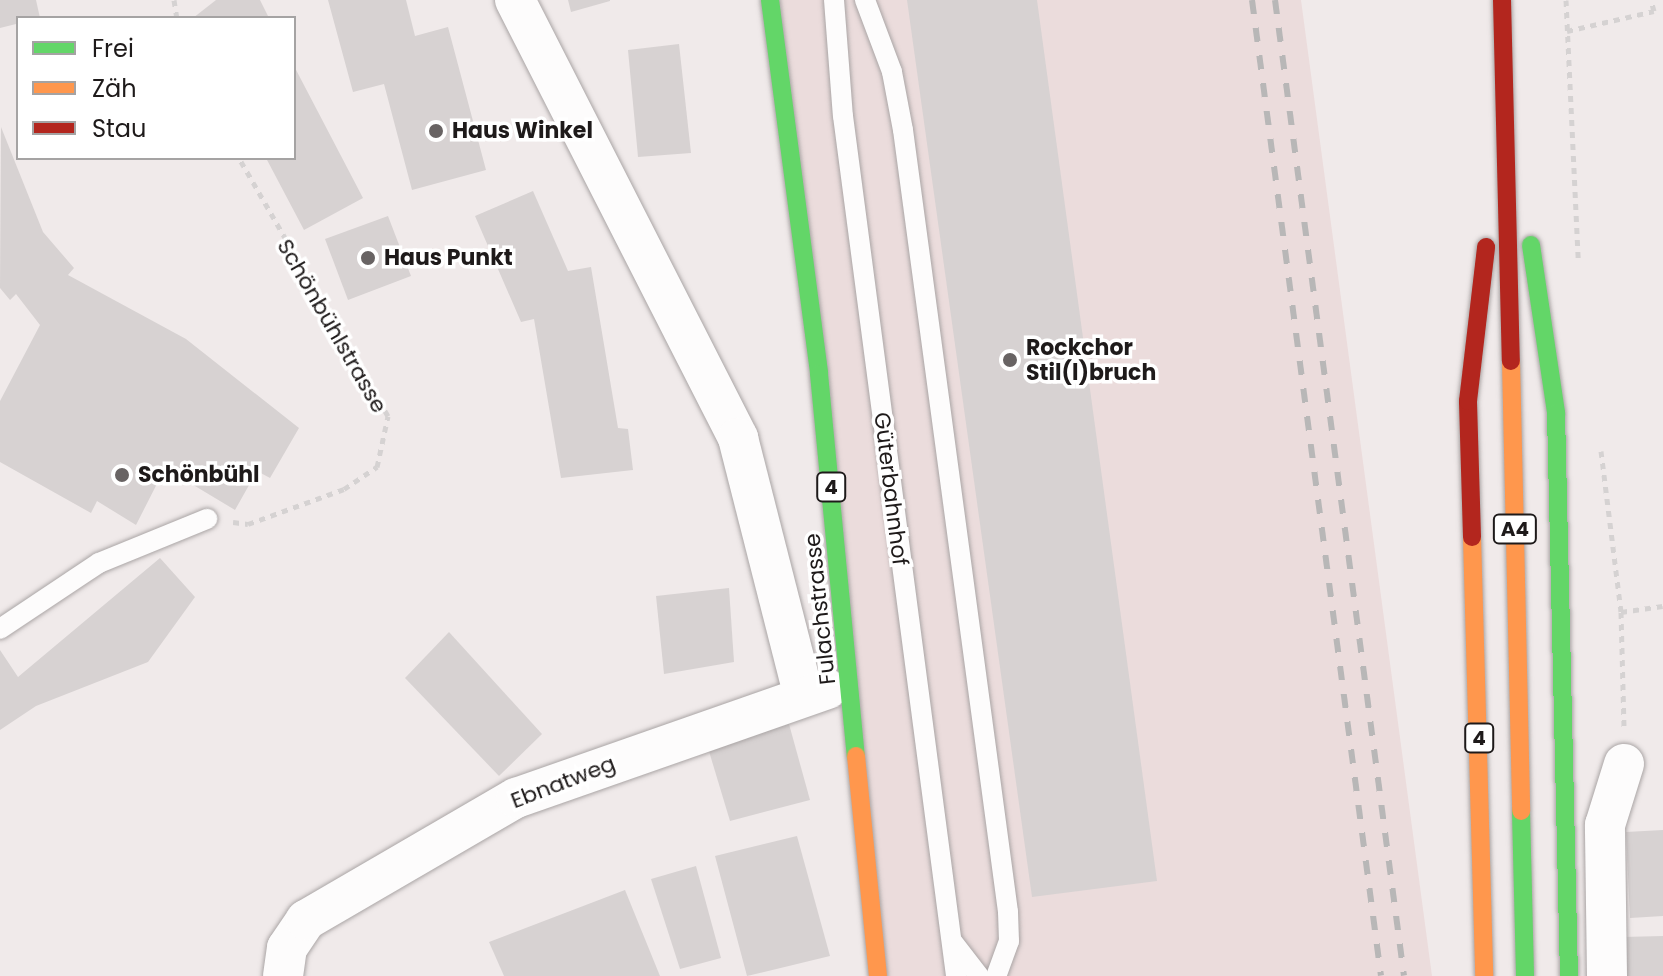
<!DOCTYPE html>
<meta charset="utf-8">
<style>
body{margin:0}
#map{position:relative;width:1663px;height:976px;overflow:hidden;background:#f0eaea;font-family:Poppins,sans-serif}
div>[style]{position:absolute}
.built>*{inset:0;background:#ebdcdc}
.building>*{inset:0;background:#d7d2d2}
.path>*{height:5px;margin-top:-2.5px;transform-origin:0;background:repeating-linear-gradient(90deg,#d5d2d2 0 6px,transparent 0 12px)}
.roads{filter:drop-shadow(0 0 2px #aaa5a5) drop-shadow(0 0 2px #aaa5a5)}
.lane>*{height:20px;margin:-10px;padding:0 10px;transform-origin:10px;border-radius:10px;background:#fdfcfc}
.street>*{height:40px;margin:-20px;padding:0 20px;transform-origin:20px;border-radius:20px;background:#fdfcfc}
.fast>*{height:18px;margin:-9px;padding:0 9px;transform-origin:9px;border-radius:9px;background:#63d668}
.slow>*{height:18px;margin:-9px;padding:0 9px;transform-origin:9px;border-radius:9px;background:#ff974d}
.jam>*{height:18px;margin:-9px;padding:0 9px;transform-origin:9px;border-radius:9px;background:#b3261e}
.rail>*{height:6px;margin-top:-3px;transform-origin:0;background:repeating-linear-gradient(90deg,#b8b7b7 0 14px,transparent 0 28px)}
.dots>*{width:22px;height:22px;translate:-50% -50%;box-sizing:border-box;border:4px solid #fff;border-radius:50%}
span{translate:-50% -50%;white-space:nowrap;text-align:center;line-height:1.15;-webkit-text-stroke:7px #fff;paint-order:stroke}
.shield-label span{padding:2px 6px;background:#fff;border:2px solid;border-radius:6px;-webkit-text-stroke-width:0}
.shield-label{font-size:20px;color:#1e1a1a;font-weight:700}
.poi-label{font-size:22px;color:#1e1a1a;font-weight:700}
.left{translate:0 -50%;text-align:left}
.street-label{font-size:22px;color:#1e1a1a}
.legend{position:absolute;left:16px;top:16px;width:280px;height:144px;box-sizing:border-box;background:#fff;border:2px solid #a5a3a3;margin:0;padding:10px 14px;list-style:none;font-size:24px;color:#1e1a1a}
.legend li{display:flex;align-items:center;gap:16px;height:40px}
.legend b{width:40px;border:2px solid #a5a3a3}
</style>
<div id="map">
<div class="built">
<i style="clip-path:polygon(770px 0,1301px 0,1432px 976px,878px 976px)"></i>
</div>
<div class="building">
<i style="clip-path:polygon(0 0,36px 0,40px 18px,0 28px)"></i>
<i style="clip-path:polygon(216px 0,260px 0,269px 18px,193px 18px)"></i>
<i style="clip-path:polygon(328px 0,406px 0,415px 36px,448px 27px,486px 170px,412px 190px,384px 84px,353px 92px)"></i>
<i style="clip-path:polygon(568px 0,610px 0,610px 1px,571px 12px)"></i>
<i style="clip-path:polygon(907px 0,1037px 0,1157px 881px,1032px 897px)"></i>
<i style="clip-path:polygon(679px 44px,691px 153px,638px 157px,628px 50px)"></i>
<i style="clip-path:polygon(294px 66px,363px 198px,304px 230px,266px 158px,294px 158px)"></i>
<i style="clip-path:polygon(1px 127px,43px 232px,74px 268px,68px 275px,186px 339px,299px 428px,270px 478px,257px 471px,235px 510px,165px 468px,136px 525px,97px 501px,91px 513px,0 462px,0 401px,40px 325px,16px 294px,10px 300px,0 288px)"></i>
<i style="clip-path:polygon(533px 191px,568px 271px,591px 267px,618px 428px,628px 429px,633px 470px,561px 478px,534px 319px,521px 322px,475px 216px)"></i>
<i style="clip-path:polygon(388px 216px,411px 276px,348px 300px,325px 239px)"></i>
<i style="clip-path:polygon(160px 558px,195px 597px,148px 662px,36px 706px,0 730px,0 650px,18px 677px)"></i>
<i style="clip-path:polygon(729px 588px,734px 662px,664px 674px,656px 596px)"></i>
<i style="clip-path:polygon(449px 632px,542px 734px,499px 776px,405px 678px)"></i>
<i style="clip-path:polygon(789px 724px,810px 800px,730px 821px,708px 748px)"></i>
<i style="clip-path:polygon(1663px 830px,1663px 916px,1630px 918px,1626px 832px)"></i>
<i style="clip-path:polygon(797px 836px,830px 956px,747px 976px,715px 856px)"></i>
<i style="clip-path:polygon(696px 866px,721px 958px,680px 969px,651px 879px)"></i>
<i style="clip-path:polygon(625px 890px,660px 976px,504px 976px,489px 942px)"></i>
<i style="clip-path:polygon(1663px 936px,1663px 976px,1623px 976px,1622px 937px)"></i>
</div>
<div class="path">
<i style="left:174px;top:0;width:18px;rotate:81deg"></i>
<i style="left:1566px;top:0;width:259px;rotate:87.3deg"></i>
<i style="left:1567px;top:31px;width:89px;rotate:-12.9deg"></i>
<i style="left:1654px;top:11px;width:11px;rotate:-105deg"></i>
<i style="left:1601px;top:451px;width:162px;rotate:82.9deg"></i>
<i style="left:1621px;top:612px;width:116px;rotate:88.5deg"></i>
<i style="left:233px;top:522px;width:15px;rotate:8deg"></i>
<i style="left:248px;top:524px;width:102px;rotate:-20deg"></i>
<i style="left:344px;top:489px;width:40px;rotate:-34deg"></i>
<i style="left:377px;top:467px;width:52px;rotate:-77.8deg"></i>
<i style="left:388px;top:416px;width:298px;rotate:-120deg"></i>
<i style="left:1621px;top:612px;width:42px;rotate:-8.1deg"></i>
</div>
<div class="roads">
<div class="lane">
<i style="left:834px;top:0;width:116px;rotate:85.6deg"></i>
<i style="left:843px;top:116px;width:867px;rotate:82.51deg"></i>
<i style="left:865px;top:0;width:77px;rotate:69.4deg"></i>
<i style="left:892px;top:72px;width:59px;rotate:79.3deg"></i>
<i style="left:903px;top:130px;width:789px;rotate:82.35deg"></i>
<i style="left:1008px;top:912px;width:29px;rotate:88deg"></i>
<i style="left:1009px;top:941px;width:37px;rotate:110deg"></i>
<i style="left:0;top:629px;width:119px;rotate:-33.7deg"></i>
<i style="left:99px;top:563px;width:117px;rotate:-22.2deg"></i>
<i style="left:952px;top:941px;width:44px;rotate:52.4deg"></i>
</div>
<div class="street">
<i style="left:515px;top:0;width:492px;rotate:63deg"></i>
<i style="left:738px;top:438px;width:263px;rotate:75.7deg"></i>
<i style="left:283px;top:976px;width:28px;rotate:-82deg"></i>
<i style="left:287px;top:948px;width:34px;rotate:-56deg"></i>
<i style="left:306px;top:920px;width:243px;rotate:-30.2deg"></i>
<i style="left:516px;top:798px;width:330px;rotate:-19.3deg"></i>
<i style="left:1607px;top:976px;width:151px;rotate:-90.8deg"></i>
<i style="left:1605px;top:825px;width:64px;rotate:-72.7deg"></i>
</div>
<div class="fast">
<i style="left:770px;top:0;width:377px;rotate:82.5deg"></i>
<i style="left:819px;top:374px;width:384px;rotate:84.5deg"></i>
<i style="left:1531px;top:245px;width:170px;rotate:81.5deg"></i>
<i style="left:1556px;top:413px;width:563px;rotate:88.68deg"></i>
<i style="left:1521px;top:811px;width:165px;rotate:88.6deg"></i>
</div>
<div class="slow">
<i style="left:1511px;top:361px;width:450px;rotate:88.7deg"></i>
<i style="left:1472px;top:537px;width:439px;rotate:88.4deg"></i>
<i style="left:856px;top:756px;width:221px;rotate:84.3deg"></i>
</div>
<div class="jam">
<i style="left:1502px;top:0;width:361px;rotate:88.6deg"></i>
<i style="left:1472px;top:537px;width:136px;rotate:-91.7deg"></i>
<i style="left:1468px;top:401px;width:155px;rotate:-83.3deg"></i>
</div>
</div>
<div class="rail">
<i style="left:1252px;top:0;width:984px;rotate:82.47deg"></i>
<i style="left:1275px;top:0;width:984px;rotate:82.47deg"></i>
</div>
<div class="dots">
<i style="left:436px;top:131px;background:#686363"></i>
<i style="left:368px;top:258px;background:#686363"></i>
<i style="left:1010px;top:360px;background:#686363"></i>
<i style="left:122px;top:475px;background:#686363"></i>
</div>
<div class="shield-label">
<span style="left:831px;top:487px">4</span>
<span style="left:1515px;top:529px">A4</span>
<span style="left:1479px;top:738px">4</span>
</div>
<div class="poi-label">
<span class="left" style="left:452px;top:131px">Haus Winkel</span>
<span class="left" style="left:384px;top:258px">Haus Punkt</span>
<span class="left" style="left:1026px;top:360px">Rockchor<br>Stil(l)bruch</span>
<span class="left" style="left:138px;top:475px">Schönbühl</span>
</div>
<div class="street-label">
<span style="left:332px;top:326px;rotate:60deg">Schönbühlstrasse</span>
<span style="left:891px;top:489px;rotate:83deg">Güterbahnhof</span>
<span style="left:820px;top:609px;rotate:-96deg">Fulachstrasse</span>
<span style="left:563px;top:782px;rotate:-21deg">Ebnatweg</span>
</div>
<ul class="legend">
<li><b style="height:10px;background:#63d668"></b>Frei</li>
<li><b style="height:10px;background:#ff974d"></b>Zäh</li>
<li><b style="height:10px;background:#b3261e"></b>Stau</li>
</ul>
</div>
